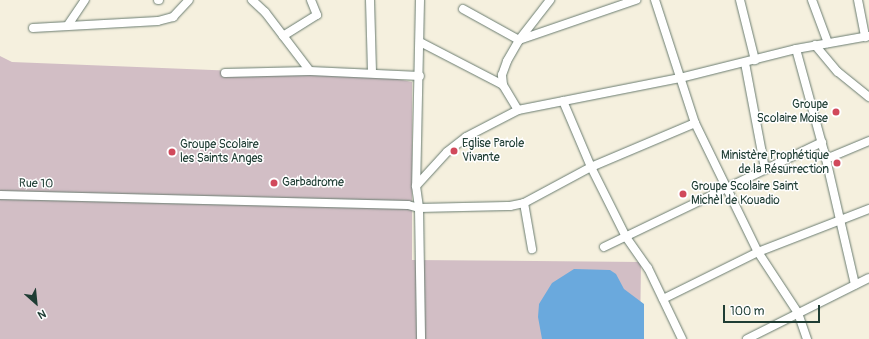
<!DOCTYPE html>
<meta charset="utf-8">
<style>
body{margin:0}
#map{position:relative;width:869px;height:339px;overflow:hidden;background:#f5f0de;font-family:Pangolin,sans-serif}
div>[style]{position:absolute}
.industrial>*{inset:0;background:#d2bec5}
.water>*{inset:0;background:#6aa9dd}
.roads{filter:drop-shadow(0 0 1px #6a7c70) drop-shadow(0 0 1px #6a7c70)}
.minor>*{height:8px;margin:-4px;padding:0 4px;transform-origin:4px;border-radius:4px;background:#fff}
.dots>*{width:11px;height:11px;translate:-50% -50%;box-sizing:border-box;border:2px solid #fff;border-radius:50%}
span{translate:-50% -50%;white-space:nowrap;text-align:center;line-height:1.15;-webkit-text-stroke:3px #fff;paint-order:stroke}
.poi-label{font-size:12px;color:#1f3d34}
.right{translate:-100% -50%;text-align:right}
.left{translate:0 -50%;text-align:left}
.street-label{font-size:12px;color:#1f3d34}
.north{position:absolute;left:16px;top:283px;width:40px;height:40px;-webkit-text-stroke:3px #fff;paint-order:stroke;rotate:153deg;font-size:11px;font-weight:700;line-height:16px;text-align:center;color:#1f3d34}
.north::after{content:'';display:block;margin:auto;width:14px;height:18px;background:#1f3d34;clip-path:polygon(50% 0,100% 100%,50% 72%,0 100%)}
.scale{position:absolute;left:723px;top:305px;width:97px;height:18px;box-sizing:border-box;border:2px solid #1f3d34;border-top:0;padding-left:5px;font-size:12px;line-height:14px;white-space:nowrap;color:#1f3d34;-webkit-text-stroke:3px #fff;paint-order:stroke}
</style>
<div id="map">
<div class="industrial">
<i style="clip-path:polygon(0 56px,12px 62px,341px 75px,392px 78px,412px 82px,412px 260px,641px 262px,640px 339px,0 339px)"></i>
</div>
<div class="water">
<i style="clip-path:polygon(574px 269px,610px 270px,616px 274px,624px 289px,644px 304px,644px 339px,542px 339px,538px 317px,539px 304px,552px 283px)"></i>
</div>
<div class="roads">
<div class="minor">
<i style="left:158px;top:0;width:1px"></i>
<i style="left:252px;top:0;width:18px;rotate:43deg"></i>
<i style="left:265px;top:12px;width:74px;rotate:52.7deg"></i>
<i style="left:370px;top:0;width:72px;rotate:88.4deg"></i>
<i style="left:420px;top:0;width:186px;rotate:91.2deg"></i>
<i style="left:416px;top:186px;width:22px;rotate:82deg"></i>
<i style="left:419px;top:208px;width:131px;rotate:89.1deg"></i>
<i style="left:655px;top:0;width:129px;rotate:72deg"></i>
<i style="left:695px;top:123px;width:144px;rotate:64deg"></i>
<i style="left:758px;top:252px;width:73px;rotate:56.7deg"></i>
<i style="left:798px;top:313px;width:28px;rotate:71deg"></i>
<i style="left:740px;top:0;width:62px;rotate:76deg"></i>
<i style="left:812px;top:0;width:46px;rotate:69.6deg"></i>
<i style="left:858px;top:0;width:38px;rotate:79deg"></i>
<i style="left:463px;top:9px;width:64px;rotate:29deg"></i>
<i style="left:519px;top:40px;width:51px;rotate:-52.2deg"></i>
<i style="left:68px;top:25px;width:30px;rotate:-56deg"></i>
<i style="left:33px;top:28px;width:125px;rotate:-3.2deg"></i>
<i style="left:158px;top:21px;width:16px;rotate:-15deg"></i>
<i style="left:173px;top:17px;width:23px;rotate:-47deg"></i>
<i style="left:283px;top:36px;width:40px;rotate:-32deg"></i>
<i style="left:317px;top:15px;width:16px;rotate:-112deg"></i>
<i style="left:420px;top:42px;width:93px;rotate:27.4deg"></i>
<i style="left:815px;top:45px;width:35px;rotate:50deg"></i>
<i style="left:838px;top:72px;width:40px;rotate:39deg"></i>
<i style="left:796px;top:49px;width:114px;rotate:74.7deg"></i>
<i style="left:826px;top:159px;width:129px;rotate:77deg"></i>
<i style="left:745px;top:63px;width:108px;rotate:79.3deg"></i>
<i style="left:225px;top:73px;width:85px;rotate:-1.3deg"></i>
<i style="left:310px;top:71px;width:110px;rotate:2.6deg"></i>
<i style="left:563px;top:101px;width:72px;rotate:67deg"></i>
<i style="left:591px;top:167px;width:78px;rotate:63.4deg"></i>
<i style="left:626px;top:237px;width:38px;rotate:55deg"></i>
<i style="left:648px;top:268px;width:79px;rotate:64.4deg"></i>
<i style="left:518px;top:110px;width:29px;rotate:-121deg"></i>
<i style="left:503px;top:85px;width:10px;rotate:-96deg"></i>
<i style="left:502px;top:75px;width:15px;rotate:-70deg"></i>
<i style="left:507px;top:61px;width:24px;rotate:-60deg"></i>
<i style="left:519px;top:40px;width:124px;rotate:-18.9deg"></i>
<i style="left:826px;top:159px;width:47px;rotate:-22.7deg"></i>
<i style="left:416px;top:186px;width:46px;rotate:-47.6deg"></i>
<i style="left:447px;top:152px;width:24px;rotate:-38deg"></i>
<i style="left:466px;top:137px;width:59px;rotate:-27.4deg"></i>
<i style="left:518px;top:110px;width:165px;rotate:-11.2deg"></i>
<i style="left:680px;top:78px;width:120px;rotate:-14deg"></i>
<i style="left:796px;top:49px;width:74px;rotate:-10.1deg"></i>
<i style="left:0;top:195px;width:408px;rotate:1.4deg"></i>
<i style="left:408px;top:205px;width:11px;rotate:15deg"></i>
<i style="left:419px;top:208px;width:91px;rotate:-1.3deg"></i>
<i style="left:510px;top:206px;width:14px;rotate:-12deg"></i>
<i style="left:524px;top:203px;width:76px;rotate:-28.2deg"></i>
<i style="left:591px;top:167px;width:113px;rotate:-22.9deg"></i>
<i style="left:524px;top:203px;width:47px;rotate:80.1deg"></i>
<i style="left:604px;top:247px;width:242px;rotate:-25.7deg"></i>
<i style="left:663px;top:299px;width:106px;rotate:-26.3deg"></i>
<i style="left:758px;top:252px;width:119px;rotate:-21.2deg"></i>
<i style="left:747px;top:339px;width:136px;rotate:-26.6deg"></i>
</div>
</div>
<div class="dots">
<i style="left:836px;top:112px;background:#d1495b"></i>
<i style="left:454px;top:151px;background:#d1495b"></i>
<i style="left:172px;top:152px;background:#d1495b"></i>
<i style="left:837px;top:163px;background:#d1495b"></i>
<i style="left:274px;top:183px;background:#d1495b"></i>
<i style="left:683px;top:194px;background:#d1495b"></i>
</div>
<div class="poi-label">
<span class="right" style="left:828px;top:112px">Groupe<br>Scolaire Moise</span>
<span class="left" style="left:462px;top:151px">Eglise Parole<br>Vivante</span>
<span class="left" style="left:180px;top:152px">Groupe Scolaire<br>les Saints Anges</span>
<span class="right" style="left:829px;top:163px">Ministère Prophétique<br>de la Résurrection</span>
<span class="left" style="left:282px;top:183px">Garbadrome</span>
<span class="left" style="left:691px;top:194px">Groupe Scolaire Saint<br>Michèl de Kouadio</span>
</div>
<div class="street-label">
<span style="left:36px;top:184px;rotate:1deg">Rue 10</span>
</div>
<div class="north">N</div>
<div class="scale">100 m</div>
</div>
